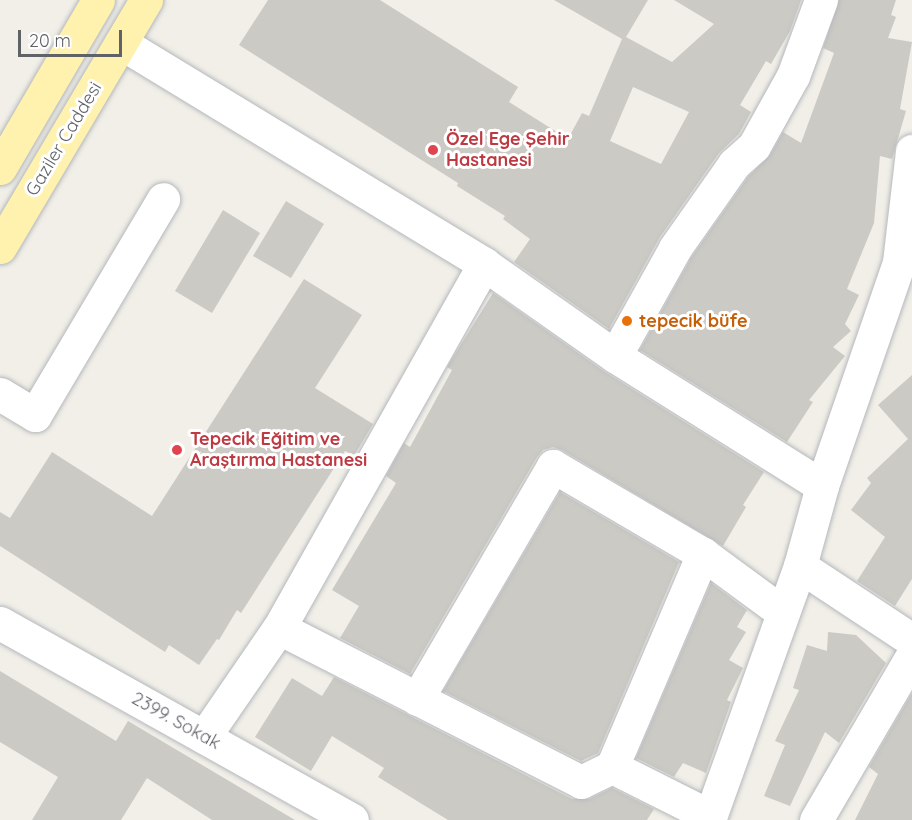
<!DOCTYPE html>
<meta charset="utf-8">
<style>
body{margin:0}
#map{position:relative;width:912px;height:820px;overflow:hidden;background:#f1efe8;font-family:Quicksand,sans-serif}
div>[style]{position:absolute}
.building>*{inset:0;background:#cccac5}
.roads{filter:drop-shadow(0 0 2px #b5b8bc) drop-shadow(0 0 2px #b5b8bc)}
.minor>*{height:33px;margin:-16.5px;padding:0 16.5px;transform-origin:16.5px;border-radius:16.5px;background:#fff}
.major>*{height:33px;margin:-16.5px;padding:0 16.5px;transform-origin:16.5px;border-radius:16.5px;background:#fff2af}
.dots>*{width:16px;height:16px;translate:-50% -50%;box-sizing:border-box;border:3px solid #fff;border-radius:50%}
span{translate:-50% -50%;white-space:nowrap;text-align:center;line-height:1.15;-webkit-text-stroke:6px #fff;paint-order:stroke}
.street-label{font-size:18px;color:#5f6368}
.health-label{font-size:18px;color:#be3a42;font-weight:700}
.left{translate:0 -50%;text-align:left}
.food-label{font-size:18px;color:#c56008;font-weight:700}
.scale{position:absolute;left:18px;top:30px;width:104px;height:27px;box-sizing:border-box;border:3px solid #5f6368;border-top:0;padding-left:8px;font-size:18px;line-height:21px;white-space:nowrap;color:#5f6368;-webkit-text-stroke:4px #fff;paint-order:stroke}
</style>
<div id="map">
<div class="building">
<i style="clip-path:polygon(evenodd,268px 0,380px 0,518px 87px,509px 102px,568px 139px,582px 113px,589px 116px,622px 39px,554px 0,648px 0,626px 37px,672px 62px,714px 24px,674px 0,801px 0,790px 31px,771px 64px,766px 61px,740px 105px,751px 112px,739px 134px,719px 153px,660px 237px,609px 329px,514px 262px,530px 239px,503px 219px,505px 216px,457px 186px,458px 183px,239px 45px,268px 0,633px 87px,689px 112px,661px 164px,610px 141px,633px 87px)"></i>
<i style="clip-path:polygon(839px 0,896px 0,891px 15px,896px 17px,888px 38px,912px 42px,900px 109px,906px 111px,892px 159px,880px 156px,874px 223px,847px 289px,859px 295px,845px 324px,851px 331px,833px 347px,845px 356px,809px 400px,813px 402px,787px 442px,640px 350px,691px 258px,748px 177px,770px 155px,783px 132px,801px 143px,834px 53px,823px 48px)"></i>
<i style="clip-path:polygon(286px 201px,324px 224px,291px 278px,253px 256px)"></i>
<i style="clip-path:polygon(223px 210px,260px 233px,212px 313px,175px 291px)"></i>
<i style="clip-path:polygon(304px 279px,362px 315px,315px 388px,373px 424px,354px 456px,345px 451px,241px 613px,237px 610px,219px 640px,217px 639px,199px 665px,169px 645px,165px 652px,0 546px,0 512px,10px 518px,52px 452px,152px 516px)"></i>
<i style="clip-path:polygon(493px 293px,605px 372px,764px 472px,743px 505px,746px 507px,723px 546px,562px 450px,553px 447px,543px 450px,537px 457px,410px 674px,340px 638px,359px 606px,332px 590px,396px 483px,386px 476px,404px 443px,410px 447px,452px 370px,447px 367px)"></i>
<i style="clip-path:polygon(912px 375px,912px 579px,895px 606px,857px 581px,885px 537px,851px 510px,871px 483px,867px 478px,908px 439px,878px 405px)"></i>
<i style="clip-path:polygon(560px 492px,679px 562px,598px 753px,581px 761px,443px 691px)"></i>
<i style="clip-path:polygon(711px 583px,747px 610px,737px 627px,746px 632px,729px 660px,743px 668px,727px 700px,731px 702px,706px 773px,683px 763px,674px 777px,636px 758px)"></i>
<i style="clip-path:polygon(828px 632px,856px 635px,886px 663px,839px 743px,825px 732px,790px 806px,764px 796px,785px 745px,775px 741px,799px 690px,793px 688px,807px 645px,827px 651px)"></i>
<i style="clip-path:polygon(0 671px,116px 741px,128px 721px,295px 820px,212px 820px,147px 778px,121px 820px,32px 820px,58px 777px,0 742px)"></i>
<i style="clip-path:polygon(334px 677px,572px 799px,589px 799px,612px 788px,654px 809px,647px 820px,448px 820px,378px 777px,384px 768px,332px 736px,311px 771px,255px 737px,292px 678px,322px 696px)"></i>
<i style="clip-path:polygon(912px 693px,912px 820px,855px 820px,878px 774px,869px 767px)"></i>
</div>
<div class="roads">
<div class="minor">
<i style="left:121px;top:43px;width:425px;rotate:31.3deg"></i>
<i style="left:484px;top:264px;width:160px;rotate:35.1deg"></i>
<i style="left:615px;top:356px;width:244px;rotate:32.1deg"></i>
<i style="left:615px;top:356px;width:124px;rotate:-60.9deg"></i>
<i style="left:675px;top:248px;width:103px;rotate:-54.9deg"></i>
<i style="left:734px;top:164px;width:27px;rotate:-42deg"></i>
<i style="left:754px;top:146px;width:80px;rotate:-60.9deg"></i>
<i style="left:793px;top:76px;width:81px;rotate:-69.8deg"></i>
<i style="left:0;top:394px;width:41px;rotate:31deg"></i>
<i style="left:35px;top:415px;width:251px;rotate:-59.3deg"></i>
<i style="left:800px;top:566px;width:134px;rotate:33.5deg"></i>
<i style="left:0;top:623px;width:403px;rotate:29.2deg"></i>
<i style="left:279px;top:628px;width:339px;rotate:27deg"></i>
<i style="left:581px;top:782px;width:34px;rotate:-26deg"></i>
<i style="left:612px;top:767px;width:110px;rotate:26.6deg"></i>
<i style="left:417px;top:699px;width:270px;rotate:-59.7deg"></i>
<i style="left:553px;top:466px;width:174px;rotate:30.4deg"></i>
<i style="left:703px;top:554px;width:98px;rotate:36.3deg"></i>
<i style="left:204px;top:737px;width:132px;rotate:-55.5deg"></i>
<i style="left:279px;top:628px;width:418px;rotate:-60.6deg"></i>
<i style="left:612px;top:767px;width:232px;rotate:-66.9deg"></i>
<i style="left:709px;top:820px;width:270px;rotate:-70.3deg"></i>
<i style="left:800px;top:566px;width:83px;rotate:-74.6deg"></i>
<i style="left:822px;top:486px;width:237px;rotate:-71deg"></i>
<i style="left:899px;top:262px;width:112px;rotate:-83.3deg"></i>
<i style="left:816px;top:820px;width:190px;rotate:-59.7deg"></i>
</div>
<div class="major">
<i style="left:0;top:168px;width:194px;rotate:-59.7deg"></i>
<i style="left:0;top:247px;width:287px;rotate:-59.4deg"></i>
</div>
</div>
<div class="dots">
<i style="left:433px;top:150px;background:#e0444e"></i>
<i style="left:627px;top:321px;background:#e8710a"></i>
<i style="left:177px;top:450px;background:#e0444e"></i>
</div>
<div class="street-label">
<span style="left:64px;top:139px;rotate:-59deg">Gaziler Caddesi</span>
<span style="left:176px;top:721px;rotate:29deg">2399. Sokak</span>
</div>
<div class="health-label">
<span class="left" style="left:446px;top:150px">Özel Ege Şehir<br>Hastanesi</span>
<span class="left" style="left:190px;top:450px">Tepecik Eğitim ve<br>Araştırma Hastanesi</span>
</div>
<div class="food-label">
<span class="left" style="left:639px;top:321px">tepecik büfe</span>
</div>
<div class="scale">20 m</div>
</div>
